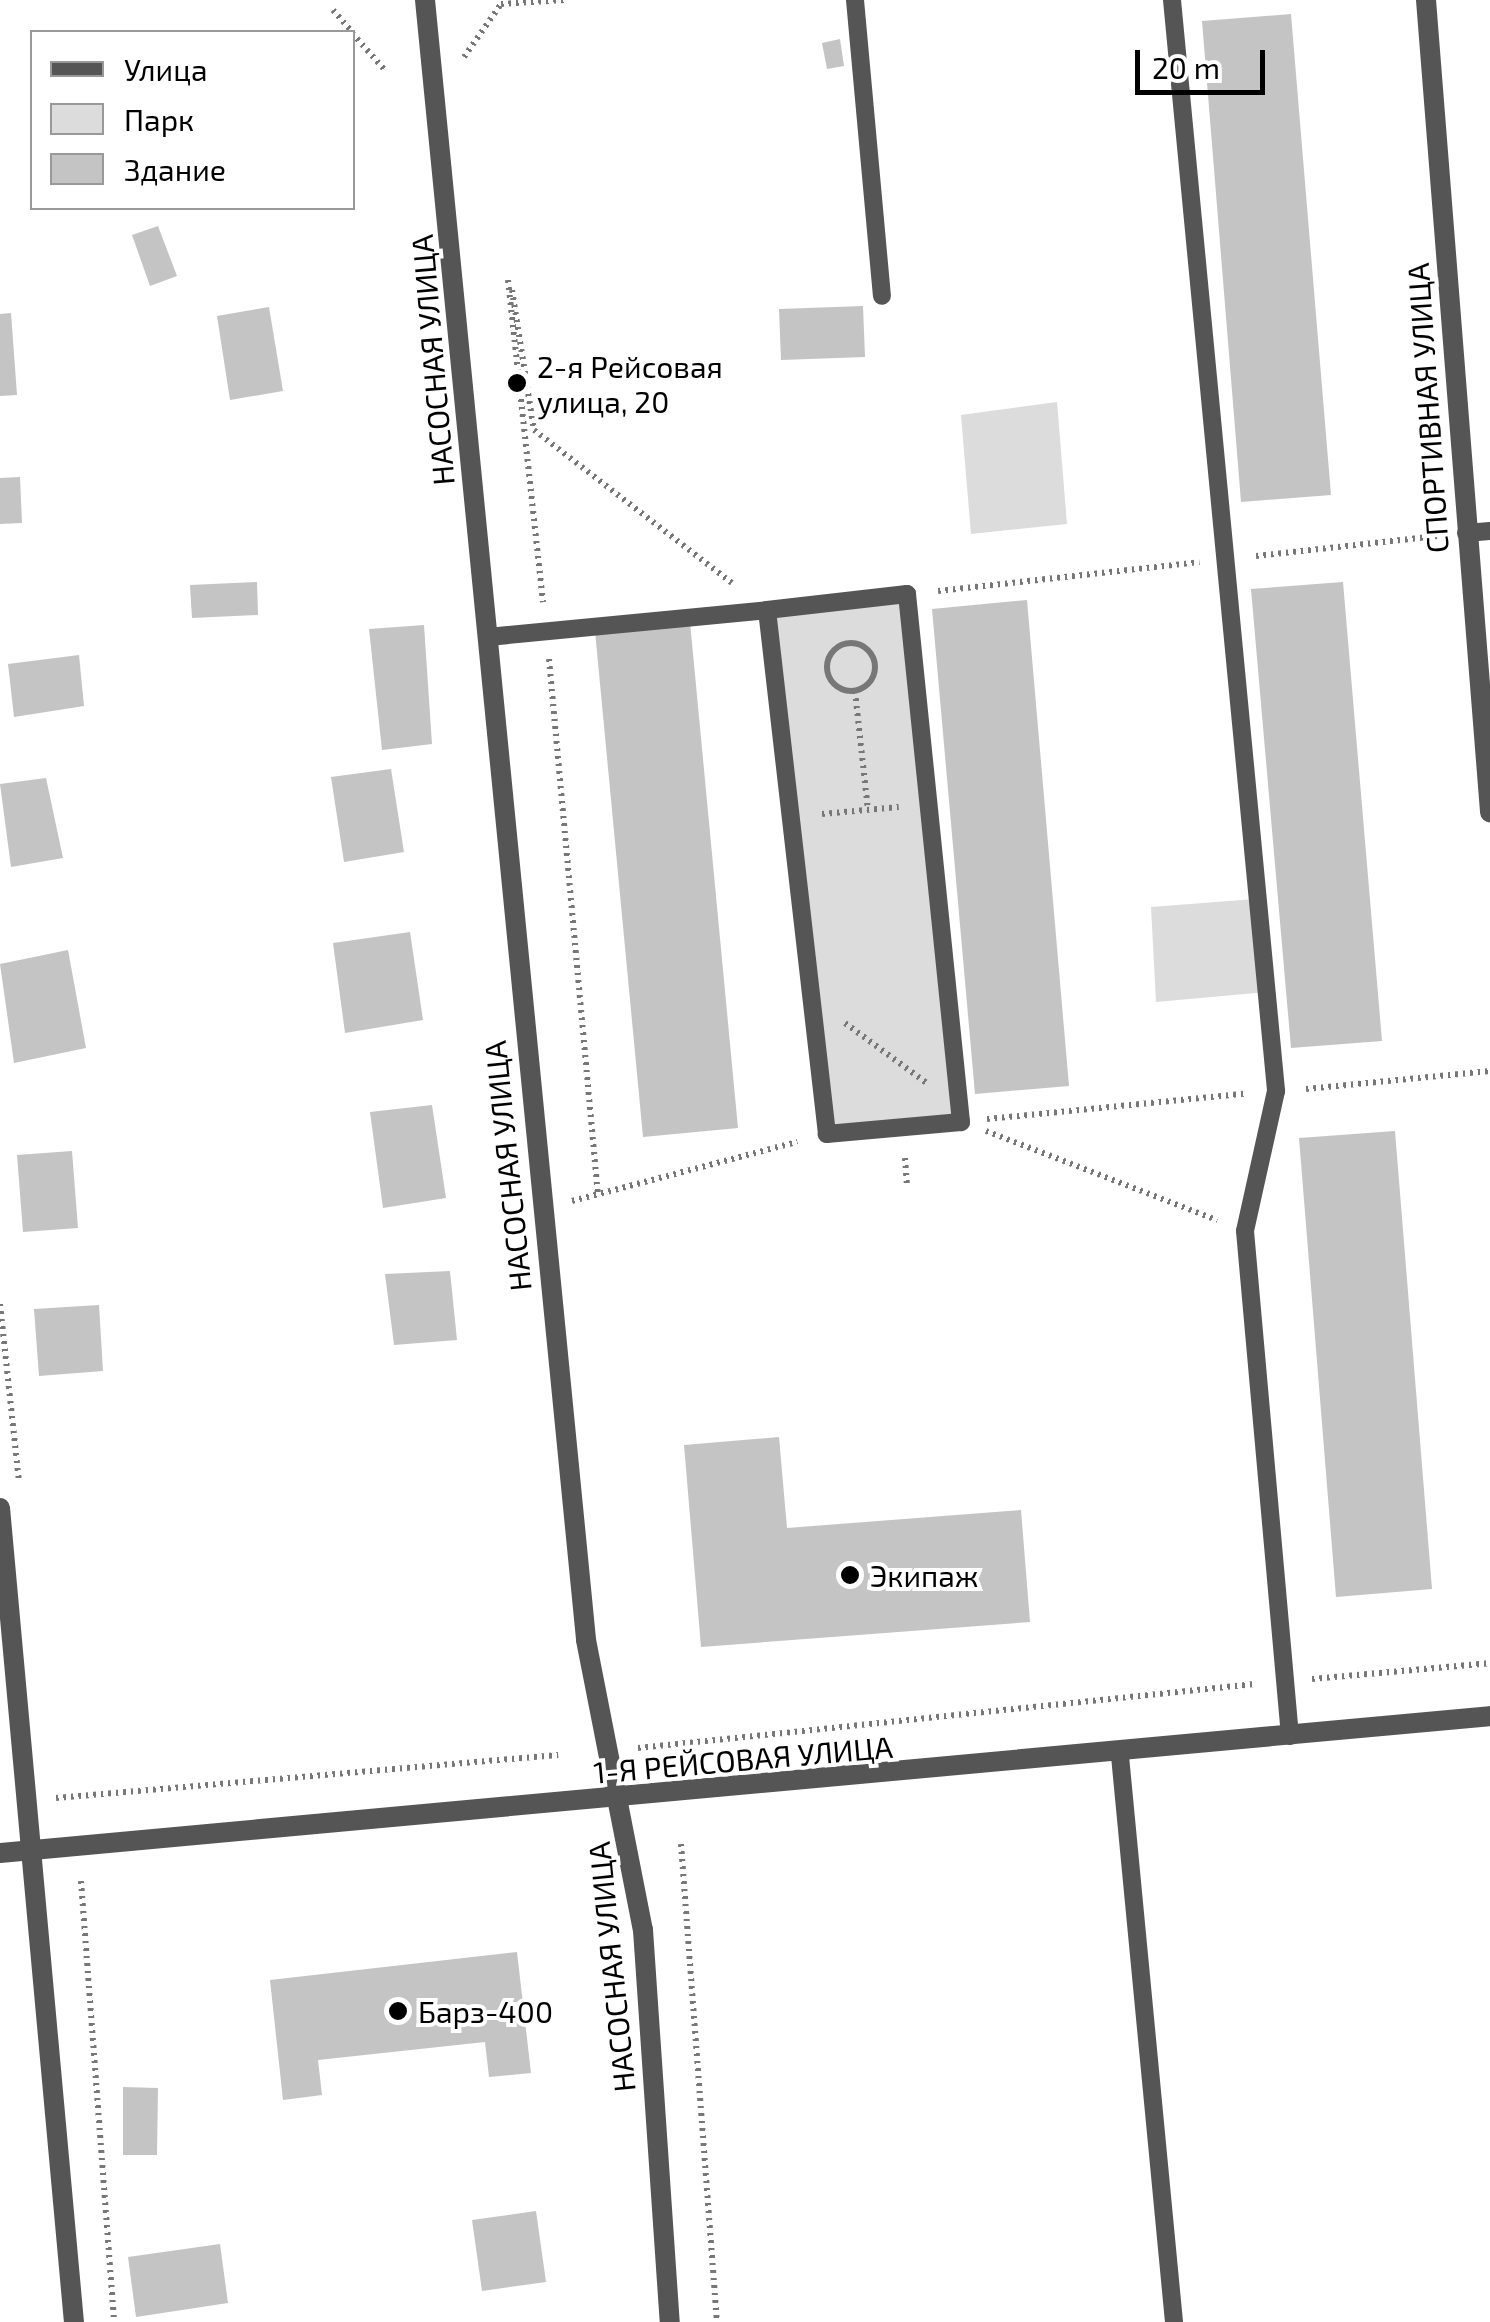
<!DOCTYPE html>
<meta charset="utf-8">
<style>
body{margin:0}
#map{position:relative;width:1490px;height:2322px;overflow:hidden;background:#fff;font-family:"Exo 2",sans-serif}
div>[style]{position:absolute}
.green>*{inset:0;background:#dcdcdc}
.building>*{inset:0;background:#c4c4c4}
.path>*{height:6px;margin-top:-3px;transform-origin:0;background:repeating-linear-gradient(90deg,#777 0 2.5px,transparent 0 7.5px)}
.path>.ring{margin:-3px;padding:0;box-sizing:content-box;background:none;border:6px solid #777;border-radius:50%}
.service>*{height:18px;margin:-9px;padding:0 9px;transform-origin:9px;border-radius:9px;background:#555}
.minor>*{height:20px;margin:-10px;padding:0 10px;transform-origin:10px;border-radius:10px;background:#555}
.tertiary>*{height:20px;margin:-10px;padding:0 10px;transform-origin:10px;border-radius:10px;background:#555}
.dots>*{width:28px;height:28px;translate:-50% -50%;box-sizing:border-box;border:5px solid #fff;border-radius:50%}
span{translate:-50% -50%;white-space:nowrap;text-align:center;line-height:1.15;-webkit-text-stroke:8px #fff;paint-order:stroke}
.street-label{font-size:30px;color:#000}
.poi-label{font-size:30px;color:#000}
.left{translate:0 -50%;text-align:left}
.legend{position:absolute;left:30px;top:30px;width:325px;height:180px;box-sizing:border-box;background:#fff;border:2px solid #999;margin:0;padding:12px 18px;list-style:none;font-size:30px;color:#000}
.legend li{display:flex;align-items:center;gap:20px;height:50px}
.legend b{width:50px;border:2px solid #999}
.scale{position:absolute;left:1135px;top:50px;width:130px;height:45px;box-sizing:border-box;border:5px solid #000;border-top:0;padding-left:12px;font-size:30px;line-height:35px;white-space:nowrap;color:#000;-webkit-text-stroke:8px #fff;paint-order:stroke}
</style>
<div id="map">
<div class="green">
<i style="clip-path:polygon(1057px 402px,1067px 524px,971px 534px,961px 415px)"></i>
<i style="clip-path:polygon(907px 594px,961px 1122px,827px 1134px,767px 610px)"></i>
<i style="clip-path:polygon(1255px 899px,1267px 992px,1156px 1002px,1151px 907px)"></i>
</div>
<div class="building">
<i style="clip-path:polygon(1291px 14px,1331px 495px,1241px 502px,1202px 21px)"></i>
<i style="clip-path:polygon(840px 39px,844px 66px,827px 69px,822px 43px)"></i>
<i style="clip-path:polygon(158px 226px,177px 276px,150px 286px,132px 235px)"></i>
<i style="clip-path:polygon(863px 306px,865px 357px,781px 360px,779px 309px)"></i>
<i style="clip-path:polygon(269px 307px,283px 391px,230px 400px,217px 316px)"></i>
<i style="clip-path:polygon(11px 313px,17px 395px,0 396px,0 314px)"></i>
<i style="clip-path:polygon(20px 477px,22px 523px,0 524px,0 478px)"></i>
<i style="clip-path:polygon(257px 582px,258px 615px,192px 618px,190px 585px)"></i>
<i style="clip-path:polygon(1343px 582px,1382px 1041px,1291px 1048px,1251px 589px)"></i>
<i style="clip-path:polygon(1027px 600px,1069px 1086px,975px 1094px,932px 609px)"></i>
<i style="clip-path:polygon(690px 622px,738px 1128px,643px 1137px,595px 631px)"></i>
<i style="clip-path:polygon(424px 625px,432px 744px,382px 750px,369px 629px)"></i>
<i style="clip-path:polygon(79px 655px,84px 706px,14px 717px,8px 664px)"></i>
<i style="clip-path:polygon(391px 769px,404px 852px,344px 862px,331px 777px)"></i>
<i style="clip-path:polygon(46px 778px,63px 858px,11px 867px,0 784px)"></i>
<i style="clip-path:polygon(410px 932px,423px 1020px,345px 1033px,333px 943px)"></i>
<i style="clip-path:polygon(68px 950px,86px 1048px,14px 1063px,0 964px)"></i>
<i style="clip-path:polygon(432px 1105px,446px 1198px,383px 1208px,370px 1112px)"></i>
<i style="clip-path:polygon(1395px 1131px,1432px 1589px,1336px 1597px,1299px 1138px)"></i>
<i style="clip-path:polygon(72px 1151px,78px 1228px,23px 1232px,17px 1155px)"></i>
<i style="clip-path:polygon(450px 1271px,457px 1340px,394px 1345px,385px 1274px)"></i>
<i style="clip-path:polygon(99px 1305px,103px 1371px,39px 1376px,34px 1309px)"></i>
<i style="clip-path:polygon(779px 1437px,787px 1528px,1021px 1510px,1030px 1622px,701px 1647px,684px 1445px)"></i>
<i style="clip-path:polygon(517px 1952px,531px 2073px,489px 2077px,485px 2042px,318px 2060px,322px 2095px,283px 2100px,270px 1980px)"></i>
<i style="clip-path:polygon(123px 2087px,158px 2088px,157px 2155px,123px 2155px)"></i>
<i style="clip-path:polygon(536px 2211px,546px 2282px,482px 2291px,472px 2220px)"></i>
<i style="clip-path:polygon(220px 2244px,228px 2303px,136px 2317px,128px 2257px)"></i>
</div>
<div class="path">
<i style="left:333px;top:10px;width:29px;rotate:49deg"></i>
<i style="left:352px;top:33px;width:48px;rotate:48.4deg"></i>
<i style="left:464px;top:57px;width:65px;rotate:-55.1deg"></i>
<i style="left:501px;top:4px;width:64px;rotate:-3.6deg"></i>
<i style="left:508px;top:280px;width:324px;rotate:83.8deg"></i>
<i style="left:512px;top:290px;width:142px;rotate:81.1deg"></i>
<i style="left:534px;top:430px;width:250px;rotate:37.7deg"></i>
<i style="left:1256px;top:556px;width:182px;rotate:-6.3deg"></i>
<i style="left:938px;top:591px;width:263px;rotate:-6.3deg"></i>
<i class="ring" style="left:827px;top:643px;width:42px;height:42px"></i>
<i style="left:549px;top:659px;width:538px;rotate:84.78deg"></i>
<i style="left:855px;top:691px;width:120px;rotate:83.8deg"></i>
<i style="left:822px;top:814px;width:77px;rotate:-5.2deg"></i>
<i style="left:845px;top:1023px;width:103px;rotate:36.3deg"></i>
<i style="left:1306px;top:1089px;width:185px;rotate:-5.6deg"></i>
<i style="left:987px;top:1119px;width:258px;rotate:-5.6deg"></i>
<i style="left:986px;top:1131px;width:248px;rotate:21.1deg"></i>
<i style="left:905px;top:1158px;width:27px;rotate:86deg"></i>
<i style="left:572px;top:1201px;width:233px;rotate:-14.7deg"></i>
<i style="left:0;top:1304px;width:179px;rotate:83.9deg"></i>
<i style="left:1312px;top:1679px;width:179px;rotate:-5.1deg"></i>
<i style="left:638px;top:1748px;width:620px;rotate:-5.92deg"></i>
<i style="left:56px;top:1798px;width:504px;rotate:-4.9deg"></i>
<i style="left:681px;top:1844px;width:479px;rotate:85.7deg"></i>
<i style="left:81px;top:1881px;width:442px;rotate:85.7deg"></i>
</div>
<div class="service">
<i style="left:855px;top:0;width:297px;rotate:84.8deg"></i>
<i style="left:1172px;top:0;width:1096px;rotate:84.55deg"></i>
<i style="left:1276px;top:1091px;width:143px;rotate:102.5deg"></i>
<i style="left:1245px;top:1231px;width:507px;rotate:84.91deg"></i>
<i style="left:1466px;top:533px;width:24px;rotate:-5deg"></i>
<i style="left:907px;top:594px;width:531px;rotate:84.16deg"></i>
<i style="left:961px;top:1122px;width:135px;rotate:174.9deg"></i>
<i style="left:827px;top:1134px;width:527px;rotate:-96.53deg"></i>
<i style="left:767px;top:610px;width:141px;rotate:-6.5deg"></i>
<i style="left:488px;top:637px;width:280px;rotate:-5.5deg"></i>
<i style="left:1120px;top:1756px;width:569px;rotate:84.55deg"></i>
</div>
<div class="minor">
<i style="left:425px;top:0;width:1648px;rotate:84.39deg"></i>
<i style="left:586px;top:1640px;width:296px;rotate:78.9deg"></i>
<i style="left:643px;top:1930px;width:393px;rotate:86.1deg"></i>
<i style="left:0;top:1508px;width:817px;rotate:84.81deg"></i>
<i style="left:0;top:1853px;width:1496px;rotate:-5.25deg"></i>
</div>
<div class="tertiary">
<i style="left:1426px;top:0;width:815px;rotate:85.49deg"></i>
</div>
<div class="dots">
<i style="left:517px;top:383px;background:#000"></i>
<i style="left:850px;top:1575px;background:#000"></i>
<i style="left:398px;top:2011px;background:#000"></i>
</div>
<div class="street-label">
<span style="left:432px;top:360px;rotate:-95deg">НАСОСНАЯ УЛИЦА</span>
<span style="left:1427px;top:408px;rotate:-94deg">СПОРТИВНАЯ УЛИЦА</span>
<span style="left:507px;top:1166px;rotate:-96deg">НАСОСНАЯ УЛИЦА</span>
<span style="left:743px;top:1759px;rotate:-5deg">1-Я РЕЙСОВАЯ УЛИЦА</span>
<span style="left:611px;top:1967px;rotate:-96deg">НАСОСНАЯ УЛИЦА</span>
</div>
<div class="poi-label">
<span class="left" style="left:537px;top:383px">2-я Рейсовая<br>улица, 20</span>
<span class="left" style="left:870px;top:1575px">Экипаж</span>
<span class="left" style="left:418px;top:2011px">Барз-400</span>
</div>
<ul class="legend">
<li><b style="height:12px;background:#555"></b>Улица</li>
<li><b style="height:28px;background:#dcdcdc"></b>Парк</li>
<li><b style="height:28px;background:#c4c4c4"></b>Здание</li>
</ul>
<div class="scale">20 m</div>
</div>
